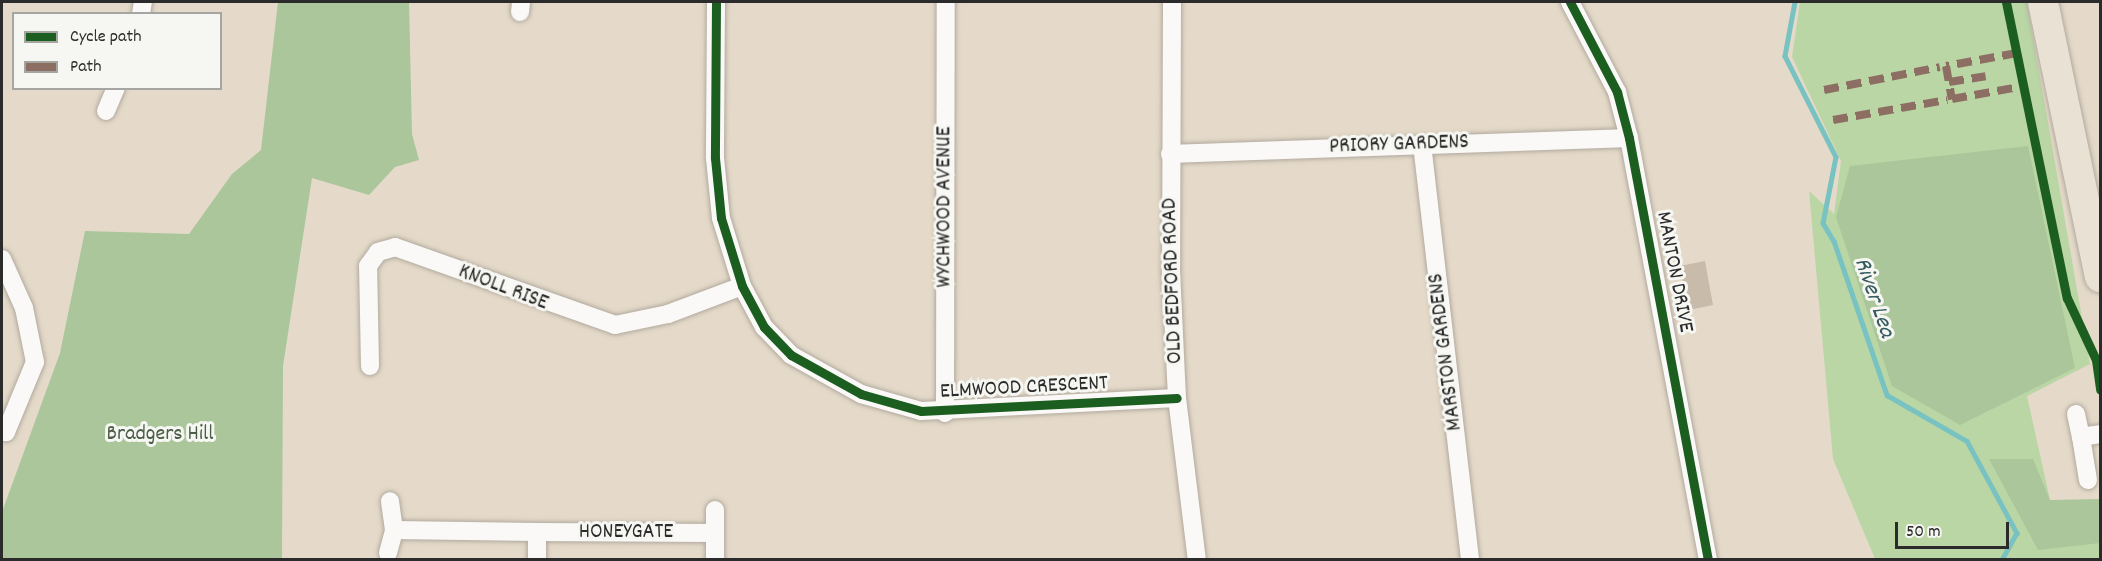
<!DOCTYPE html>
<style>
body{margin:0}
#map{position:relative;width:2102px;height:561px;overflow:hidden;background:#e5dac9;font-family:Dekko,sans-serif}
div>[style]{position:absolute}
.green>*{inset:0;background:#bad6a5}
.forest>*{inset:0;background:#aac69a}
.stream>*{height:4.5px;margin:-2.25px;padding:0 2.25px;transform-origin:2.25px;border-radius:2.25px;background:#78c2c2}
.building>*{inset:0;background:#c9bba9}
.roads{filter:drop-shadow(0 0 2px #b1aa9f) drop-shadow(0 0 2px #b1aa9f)}
.minor>*{height:18px;margin:-9px;padding:0 9px;transform-origin:9px;border-radius:9px;background:#fbf9f7}
.trunk>*{height:30px;margin:-15px;padding:0 15px;transform-origin:15px;border-radius:15px;background:#eae1d5}
.quiet>*{height:8px;margin-top:-4px;transform-origin:0;background:repeating-linear-gradient(90deg,#8d6e63 0 15px,transparent 0 23px)}
.cycleway>*{height:9px;margin:-4.5px;padding:0 4.5px;transform-origin:4.5px;border-radius:4.5px;background:#1b5e20}
span{translate:-50% -50%;white-space:nowrap;text-align:center;line-height:1.15;-webkit-text-stroke:6px #f6f6f2;paint-order:stroke}
.street-label{font-size:22px;color:#2b2b2b}
.park-label{font-size:22px;color:#4b5d47}
.water-label{font-size:24px;color:#365c5f;font-style:italic}
.frame{position:absolute;inset:0;border:3px solid #2b2b2b;pointer-events:none}
.legend{position:absolute;left:12px;top:12px;width:210px;height:78px;box-sizing:border-box;background:#f6f6f2;border:2px solid #a5a5a2;margin:0;padding:8px 10px;list-style:none;font-size:18px;color:#2b2b2b}
.legend li{display:flex;align-items:center;gap:12px;height:30px}
.legend b{width:30px;border:2px solid #a5a5a2}
.scale{position:absolute;left:1895px;top:522px;width:114px;height:27px;box-sizing:border-box;border:3px solid #2b2b2b;border-top:0;padding-left:8px;font-size:18px;line-height:21px;white-space:nowrap;color:#2b2b2b;-webkit-text-stroke:4px #f6f6f2;paint-order:stroke}
</style>
<div id="map">
<div class="green">
<i style="clip-path:polygon(1800px 2px,2027px 2px,2090px 364px,2027px 396px,2050px 500px,2100px 502px,2100px 559px,1875px 559px,1833px 459px,1809px 191px,1834px 214px,1841px 161px,1792px 57px)"></i>
</div>
<div class="forest">
<i style="clip-path:polygon(278px 2px,409px 2px,412px 134px,419px 160px,395px 167px,369px 195px,312px 178px,283px 366px,282px 559px,2px 559px,2px 512px,60px 353px,85px 231px,189px 234px,232px 174px,261px 150px)"></i>
<i style="clip-path:polygon(2028px 146px,2075px 368px,1960px 425px,1892px 386px,1836px 217px,1850px 166px)"></i>
<i style="clip-path:polygon(1989px 459px,2033px 459px,2050px 500px,2100px 499px,2100px 543px,2038px 550px)"></i>
</div>
<div class="stream">
<i style="left:1795px;top:2px;width:55px;rotate:100.5deg"></i>
<i style="left:1785px;top:56px;width:113px;rotate:63.2deg"></i>
<i style="left:1836px;top:157px;width:67px;rotate:101.1deg"></i>
<i style="left:1823px;top:223px;width:21px;rotate:59deg"></i>
<i style="left:1834px;top:241px;width:163px;rotate:71deg"></i>
<i style="left:1887px;top:395px;width:92px;rotate:29.9deg"></i>
<i style="left:1967px;top:441px;width:105px;rotate:61.5deg"></i>
<i style="left:2017px;top:533px;width:31px;rotate:119deg"></i>
</div>
<div class="building">
<i style="clip-path:polygon(1705px 261px,1713px 305px,1689px 310px,1680px 266px)"></i>
</div>
<div class="roads">
<div class="minor">
<i style="left:716px;top:2px;width:156px;rotate:90.4deg"></i>
<i style="left:715px;top:158px;width:60px;rotate:84.3deg"></i>
<i style="left:721px;top:218px;width:71px;rotate:72.8deg"></i>
<i style="left:742px;top:286px;width:47px;rotate:61.8deg"></i>
<i style="left:764px;top:327px;width:39px;rotate:46deg"></i>
<i style="left:791px;top:355px;width:80px;rotate:29.1deg"></i>
<i style="left:861px;top:394px;width:62px;rotate:15.8deg"></i>
<i style="left:921px;top:411px;width:256px;rotate:-2.9deg"></i>
<i style="left:1172px;top:2px;width:269px;rotate:90.2deg"></i>
<i style="left:1171px;top:271px;width:127px;rotate:87.3deg"></i>
<i style="left:1177px;top:398px;width:163px;rotate:83deg"></i>
<i style="left:1570px;top:2px;width:102px;rotate:62.4deg"></i>
<i style="left:1617px;top:92px;width:48px;rotate:75.4deg"></i>
<i style="left:1629px;top:138px;width:429px;rotate:79.4deg"></i>
<i style="left:520px;top:12px;width:10px;rotate:-84deg"></i>
<i style="left:141px;top:14px;width:12px;rotate:-81deg"></i>
<i style="left:106px;top:111px;width:25px;rotate:-67deg"></i>
<i style="left:1422px;top:144px;width:419px;rotate:83.4deg"></i>
<i style="left:1170px;top:154px;width:459px;rotate:-2deg"></i>
<i style="left:2px;top:259px;width:54px;rotate:65.8deg"></i>
<i style="left:24px;top:308px;width:55px;rotate:78.5deg"></i>
<i style="left:35px;top:362px;width:76px;rotate:112.5deg"></i>
<i style="left:6px;top:432px;width:4px;rotate:-166deg"></i>
<i style="left:370px;top:366px;width:100px;rotate:-91.1deg"></i>
<i style="left:368px;top:266px;width:17px;rotate:-54deg"></i>
<i style="left:378px;top:252px;width:18px;rotate:-16deg"></i>
<i style="left:395px;top:247px;width:233px;rotate:19.5deg"></i>
<i style="left:615px;top:325px;width:54px;rotate:-11.7deg"></i>
<i style="left:668px;top:314px;width:79px;rotate:-20.7deg"></i>
<i style="left:945px;top:413px;width:411px;rotate:-89.9deg"></i>
<i style="left:2076px;top:414px;width:24px;rotate:78deg"></i>
<i style="left:2088px;top:480px;width:44px;rotate:-99.2deg"></i>
<i style="left:2081px;top:437px;width:19px;rotate:-9deg"></i>
<i style="left:394px;top:530px;width:143px;rotate:0.8deg"></i>
<i style="left:388px;top:553px;width:24px;rotate:-75deg"></i>
<i style="left:394px;top:530px;width:29px;rotate:-98deg"></i>
<i style="left:537px;top:560px;width:28px;rotate:-90deg"></i>
<i style="left:537px;top:532px;width:178px;rotate:0.3deg"></i>
<i style="left:715px;top:560px;width:50px;rotate:-90deg"></i>
</div>
<div class="trunk">
<i style="left:2043px;top:2px;width:281px;rotate:78.3deg"></i>
</div>
</div>
<div class="quiet">
<i style="left:2017px;top:53px;width:72px;rotate:169.6deg"></i>
<i style="left:1946px;top:66px;width:34px;rotate:80deg"></i>
<i style="left:1952px;top:99px;width:73px;rotate:-10.2deg"></i>
<i style="left:1949px;top:82px;width:37px;rotate:-9deg"></i>
<i style="left:1824px;top:90px;width:118px;rotate:-11.2deg"></i>
<i style="left:1833px;top:120px;width:116px;rotate:-10deg"></i>
</div>
<div class="cycleway">
<i style="left:716px;top:2px;width:156px;rotate:90.4deg"></i>
<i style="left:715px;top:158px;width:60px;rotate:84.3deg"></i>
<i style="left:721px;top:218px;width:71px;rotate:72.8deg"></i>
<i style="left:742px;top:286px;width:47px;rotate:61.8deg"></i>
<i style="left:764px;top:327px;width:39px;rotate:46deg"></i>
<i style="left:791px;top:355px;width:80px;rotate:29.1deg"></i>
<i style="left:861px;top:394px;width:62px;rotate:15.8deg"></i>
<i style="left:921px;top:411px;width:256px;rotate:-2.9deg"></i>
<i style="left:1570px;top:2px;width:102px;rotate:62.4deg"></i>
<i style="left:1617px;top:92px;width:48px;rotate:75.4deg"></i>
<i style="left:1629px;top:138px;width:429px;rotate:79.4deg"></i>
<i style="left:2006px;top:2px;width:302px;rotate:78.4deg"></i>
<i style="left:2067px;top:298px;width:68px;rotate:64.9deg"></i>
<i style="left:2096px;top:360px;width:30px;rotate:82deg"></i>
</div>
<div class="street-label">
<span style="left:1399px;top:145px;rotate:-2deg">PRIORY GARDENS</span>
<span style="left:945px;top:207px;rotate:-90deg">WYCHWOOD AVENUE</span>
<span style="left:1674px;top:272px;rotate:79deg">MANTON DRIVE</span>
<span style="left:1173px;top:281px;rotate:-92deg">OLD BEDFORD ROAD</span>
<span style="left:503px;top:288px;rotate:21deg">KNOLL RISE</span>
<span style="left:1446px;top:352px;rotate:-97deg">MARSTON GARDENS</span>
<span style="left:1024px;top:388px;rotate:-3deg">ELMWOOD CRESCENT</span>
<span style="left:626px;top:533px">HONEYGATE</span>
</div>
<div class="park-label">
<span style="left:160px;top:435px">Bradgers Hill</span>
</div>
<div class="water-label">
<span style="left:1873px;top:298px;rotate:71deg">River Lea</span>
</div>
<div class="frame"></div>
<ul class="legend">
<li><b style="height:8px;background:#1b5e20"></b>Cycle path</li>
<li><b style="height:8px;background:#8d6e63"></b>Path</li>
</ul>
<div class="scale">50 m</div>
</div>
